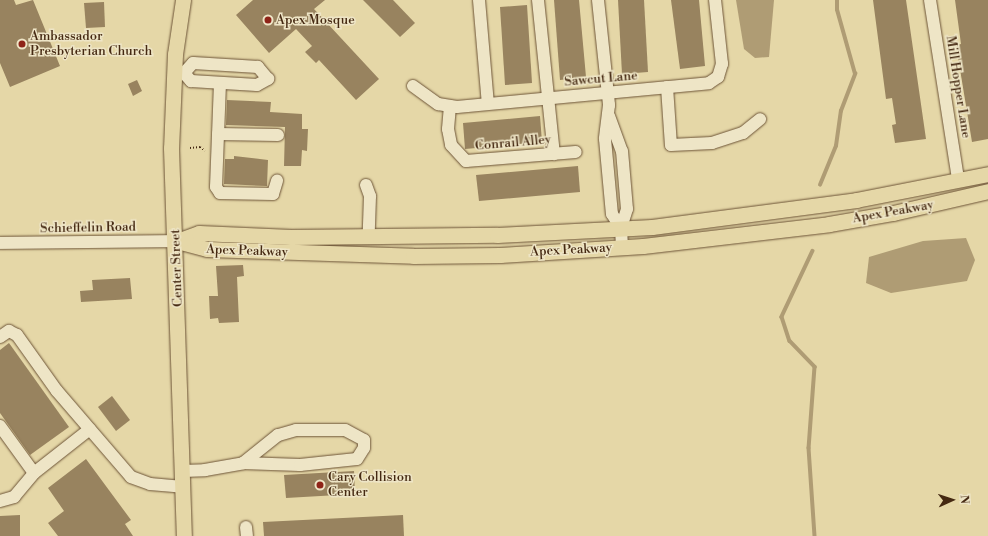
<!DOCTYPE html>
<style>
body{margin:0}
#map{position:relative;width:988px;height:536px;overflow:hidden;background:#e5d7a7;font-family:"Libre Bodoni",serif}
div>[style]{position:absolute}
.water>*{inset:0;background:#af9c74}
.stream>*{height:3.5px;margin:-1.75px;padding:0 1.75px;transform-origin:1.75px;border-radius:1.75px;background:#af9c74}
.building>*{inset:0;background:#98835f}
.path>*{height:2px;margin-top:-1px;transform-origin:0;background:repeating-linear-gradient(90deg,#452912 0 1px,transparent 0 3px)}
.roads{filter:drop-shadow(0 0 1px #6d5437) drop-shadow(0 0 1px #6d5437)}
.minor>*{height:12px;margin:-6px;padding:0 6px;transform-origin:6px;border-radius:6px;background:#eee5c6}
.major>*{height:15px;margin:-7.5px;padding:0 7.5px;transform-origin:7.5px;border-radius:7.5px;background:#e5d7a7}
.dots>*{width:11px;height:11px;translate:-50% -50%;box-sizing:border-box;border:2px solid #eee5c6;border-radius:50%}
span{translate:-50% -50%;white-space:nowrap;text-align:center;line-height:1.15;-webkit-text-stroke:3px #eee5c6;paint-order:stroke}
.poi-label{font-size:13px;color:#452912}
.left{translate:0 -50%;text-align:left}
.street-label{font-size:13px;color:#452912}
.north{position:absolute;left:932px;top:480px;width:40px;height:40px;-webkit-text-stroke:3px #eee5c6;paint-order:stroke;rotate:87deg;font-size:11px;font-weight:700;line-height:16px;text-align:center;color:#452912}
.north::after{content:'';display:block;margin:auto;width:14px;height:18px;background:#452912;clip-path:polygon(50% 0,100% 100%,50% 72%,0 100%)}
</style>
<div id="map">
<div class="water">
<i style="clip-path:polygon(736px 0,774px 0,769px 57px,755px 58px,744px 49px)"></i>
<i style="clip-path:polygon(966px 238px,975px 260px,967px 281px,891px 293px,866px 283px,869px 257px,923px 241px)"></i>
</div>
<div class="stream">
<i style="left:820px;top:185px;width:42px;rotate:-67.7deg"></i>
<i style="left:836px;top:146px;width:35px;rotate:-82deg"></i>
<i style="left:841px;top:111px;width:40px;rotate:-69deg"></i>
<i style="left:855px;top:74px;width:66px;rotate:-105.7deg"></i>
<i style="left:837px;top:10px;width:10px;rotate:-90deg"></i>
<i style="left:813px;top:251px;width:73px;rotate:115.2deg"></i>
<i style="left:782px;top:317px;width:25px;rotate:72deg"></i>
<i style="left:790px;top:341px;width:36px;rotate:46deg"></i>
<i style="left:815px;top:367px;width:81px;rotate:94.2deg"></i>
<i style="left:809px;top:448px;width:88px;rotate:86.1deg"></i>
</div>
<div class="building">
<i style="clip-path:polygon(0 0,14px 0,16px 5px,33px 0,60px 66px,10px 87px,0 63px)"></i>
<i style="clip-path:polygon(253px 0,325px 0,314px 9px,379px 79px,356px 100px,319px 60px,316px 63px,305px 52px,312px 46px,296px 29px,269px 53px,236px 15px)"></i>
<i style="clip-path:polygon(363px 0,393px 0,415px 23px,400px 37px)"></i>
<i style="clip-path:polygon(554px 0,579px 0,586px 77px,560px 80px)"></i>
<i style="clip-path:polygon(618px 0,644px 0,648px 72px,622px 74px)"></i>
<i style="clip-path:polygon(671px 0,699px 0,705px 66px,680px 69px)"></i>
<i style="clip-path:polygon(873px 0,906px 0,926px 139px,895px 143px,892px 125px,896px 124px,892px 98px,886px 99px)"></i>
<i style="clip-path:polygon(955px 0,988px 0,988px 139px,972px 142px,956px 45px,961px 44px)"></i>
<i style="clip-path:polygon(104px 2px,105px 27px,86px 28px,84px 3px)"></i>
<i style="clip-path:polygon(527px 5px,532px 83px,505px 85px,500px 7px)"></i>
<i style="clip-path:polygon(137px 80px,142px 91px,133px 96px,128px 84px)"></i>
<i style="clip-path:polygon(227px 100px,271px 102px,270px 112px,302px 114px,302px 129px,308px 129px,307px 151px,302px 150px,301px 166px,284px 166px,285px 127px,226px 125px)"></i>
<i style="clip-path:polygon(540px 116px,542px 142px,465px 149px,463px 123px)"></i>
<i style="clip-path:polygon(234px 156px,268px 160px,267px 186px,224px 184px,225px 159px,234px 159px)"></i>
<i style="clip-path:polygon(578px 166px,580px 192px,479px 201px,476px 175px)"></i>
<i style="clip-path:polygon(243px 265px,244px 276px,237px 277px,239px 322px,219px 323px,218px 318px,210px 319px,209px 296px,218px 296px,216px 266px)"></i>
<i style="clip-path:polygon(130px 278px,132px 299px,81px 302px,80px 291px,93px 290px,92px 280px)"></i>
<i style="clip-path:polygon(9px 343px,69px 427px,30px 455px,0 413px,0 350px)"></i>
<i style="clip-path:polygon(112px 396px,130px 420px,116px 431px,98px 407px)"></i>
<i style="clip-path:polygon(86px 459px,131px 520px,125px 524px,133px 536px,58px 536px,48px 523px,64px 511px,48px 488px)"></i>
<i style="clip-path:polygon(354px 471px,355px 494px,286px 498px,284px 475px)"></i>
<i style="clip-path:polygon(20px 515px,20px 536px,0 536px,0 516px)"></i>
<i style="clip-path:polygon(403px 515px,404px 536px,264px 536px,263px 522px)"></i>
</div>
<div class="path">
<i style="left:190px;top:148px;width:10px;rotate:-6deg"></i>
<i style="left:200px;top:147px;width:6px;rotate:39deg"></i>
</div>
<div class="roads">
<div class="minor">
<i style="left:479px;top:0;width:104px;rotate:85.1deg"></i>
<i style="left:538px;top:0;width:155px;rotate:84.1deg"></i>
<i style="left:598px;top:0;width:106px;rotate:84deg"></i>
<i style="left:609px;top:105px;width:34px;rotate:97deg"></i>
<i style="left:605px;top:139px;width:75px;rotate:84.7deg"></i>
<i style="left:612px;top:214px;width:17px;rotate:57deg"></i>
<i style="left:930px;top:0;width:181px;rotate:81.1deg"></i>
<i style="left:174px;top:72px;width:10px;rotate:6deg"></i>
<i style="left:184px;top:73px;width:11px;rotate:49deg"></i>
<i style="left:191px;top:81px;width:66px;rotate:3.5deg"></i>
<i style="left:257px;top:85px;width:13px;rotate:-29deg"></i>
<i style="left:268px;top:79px;width:16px;rotate:-130deg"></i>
<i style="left:258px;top:67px;width:65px;rotate:-176.5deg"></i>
<i style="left:193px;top:63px;width:13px;rotate:132deg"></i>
<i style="left:220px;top:83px;width:104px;rotate:92.2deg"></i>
<i style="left:216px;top:187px;width:7px;rotate:56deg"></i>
<i style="left:220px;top:193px;width:53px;rotate:1.1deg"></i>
<i style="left:273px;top:194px;width:14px;rotate:-73deg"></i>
<i style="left:413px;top:86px;width:31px;rotate:36deg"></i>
<i style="left:438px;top:104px;width:19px;rotate:9deg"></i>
<i style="left:457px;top:107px;width:253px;rotate:-5.4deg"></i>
<i style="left:709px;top:83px;width:11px;rotate:-34deg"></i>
<i style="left:718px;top:77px;width:14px;rotate:-73deg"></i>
<i style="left:722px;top:64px;width:64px;rotate:-96.2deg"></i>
<i style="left:667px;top:87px;width:58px;rotate:86.1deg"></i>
<i style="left:671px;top:145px;width:41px;rotate:-2.8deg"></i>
<i style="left:712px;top:143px;width:33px;rotate:-18deg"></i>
<i style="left:743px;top:133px;width:22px;rotate:-39deg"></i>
<i style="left:450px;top:106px;width:23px;rotate:95deg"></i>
<i style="left:448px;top:129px;width:16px;rotate:79deg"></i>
<i style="left:451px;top:145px;width:22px;rotate:47deg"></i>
<i style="left:466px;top:161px;width:110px;rotate:-4.7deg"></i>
<i style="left:609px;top:116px;width:37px;rotate:70deg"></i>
<i style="left:622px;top:151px;width:58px;rotate:85.1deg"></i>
<i style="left:627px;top:209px;width:20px;rotate:108deg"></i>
<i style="left:621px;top:228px;width:19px;rotate:87deg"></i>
<i style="left:218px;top:134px;width:60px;rotate:1deg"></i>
<i style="left:366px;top:185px;width:12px;rotate:70deg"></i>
<i style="left:370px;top:196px;width:38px;rotate:92deg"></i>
<i style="left:0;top:243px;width:177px;rotate:-0.6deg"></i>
<i style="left:0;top:337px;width:11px;rotate:-34deg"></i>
<i style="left:9px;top:331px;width:9px;rotate:27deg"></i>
<i style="left:17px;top:335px;width:69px;rotate:54.5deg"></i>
<i style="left:57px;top:391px;width:113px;rotate:49.3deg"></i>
<i style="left:131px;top:477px;width:20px;rotate:20deg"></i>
<i style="left:150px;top:484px;width:33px;rotate:5deg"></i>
<i style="left:0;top:426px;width:58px;rotate:54.1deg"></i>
<i style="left:34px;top:473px;width:71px;rotate:-38.2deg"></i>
<i style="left:182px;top:471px;width:23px;rotate:-2deg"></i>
<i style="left:205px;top:470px;width:39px;rotate:-10deg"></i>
<i style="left:243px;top:463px;width:57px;rotate:2deg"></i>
<i style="left:300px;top:465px;width:57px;rotate:-6deg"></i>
<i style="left:357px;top:459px;width:13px;rotate:-58deg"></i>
<i style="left:364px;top:448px;width:8px;rotate:-90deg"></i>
<i style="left:364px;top:440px;width:21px;rotate:-152deg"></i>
<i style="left:345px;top:430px;width:49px;rotate:180deg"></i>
<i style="left:296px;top:430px;width:19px;rotate:164deg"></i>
<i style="left:278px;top:435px;width:45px;rotate:141.3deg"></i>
<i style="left:0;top:501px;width:15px;rotate:-16deg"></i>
<i style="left:14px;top:497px;width:31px;rotate:-50deg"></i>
<i style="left:246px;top:527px;width:9px;rotate:84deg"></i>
</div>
<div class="major">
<i style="left:183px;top:0;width:55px;rotate:98.4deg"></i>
<i style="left:175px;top:54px;width:94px;rotate:92.4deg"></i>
<i style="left:171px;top:148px;width:388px;rotate:88.1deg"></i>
<i style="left:177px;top:241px;width:31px;rotate:15deg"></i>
<i style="left:207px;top:249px;width:206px;rotate:1.9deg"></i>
<i style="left:413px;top:256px;width:87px;rotate:-0.7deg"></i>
<i style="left:500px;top:255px;width:143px;rotate:-3.6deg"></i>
<i style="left:643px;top:246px;width:187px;rotate:-6.7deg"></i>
<i style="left:829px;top:224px;width:65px;rotate:-9.8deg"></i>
<i style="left:893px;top:213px;width:98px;rotate:-13deg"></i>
<i style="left:177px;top:241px;width:23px;rotate:-20deg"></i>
<i style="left:199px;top:233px;width:92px;rotate:2.5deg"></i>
<i style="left:291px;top:237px;width:206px;rotate:-0.6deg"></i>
<i style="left:497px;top:235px;width:155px;rotate:-3deg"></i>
<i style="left:652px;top:227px;width:206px;rotate:-7.5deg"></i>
<i style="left:856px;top:200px;width:135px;rotate:-11.1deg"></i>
</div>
</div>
<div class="dots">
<i style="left:268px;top:20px;background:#8f2418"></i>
<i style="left:22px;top:44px;background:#8f2418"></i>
<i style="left:320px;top:485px;background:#8f2418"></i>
</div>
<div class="poi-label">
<span class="left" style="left:276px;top:20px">Apex Mosque</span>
<span class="left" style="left:30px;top:44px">Ambassador<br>Presbyterian Church</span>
<span class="left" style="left:328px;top:485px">Cary Collision<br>Center</span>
</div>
<div class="street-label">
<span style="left:601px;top:79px;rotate:-5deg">Sawcut Lane</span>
<span style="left:958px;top:87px;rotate:81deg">Mill Hopper Lane</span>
<span style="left:513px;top:143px;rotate:-5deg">Conrail Alley</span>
<span style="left:893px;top:212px;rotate:-10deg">Apex Peakway</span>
<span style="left:88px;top:228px;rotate:-1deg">Schieffelin Road</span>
<span style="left:571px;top:250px;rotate:-3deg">Apex Peakway</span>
<span style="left:247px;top:251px;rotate:2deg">Apex Peakway</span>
<span style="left:177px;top:268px;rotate:-92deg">Center Street</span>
</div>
<div class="north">N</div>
</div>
